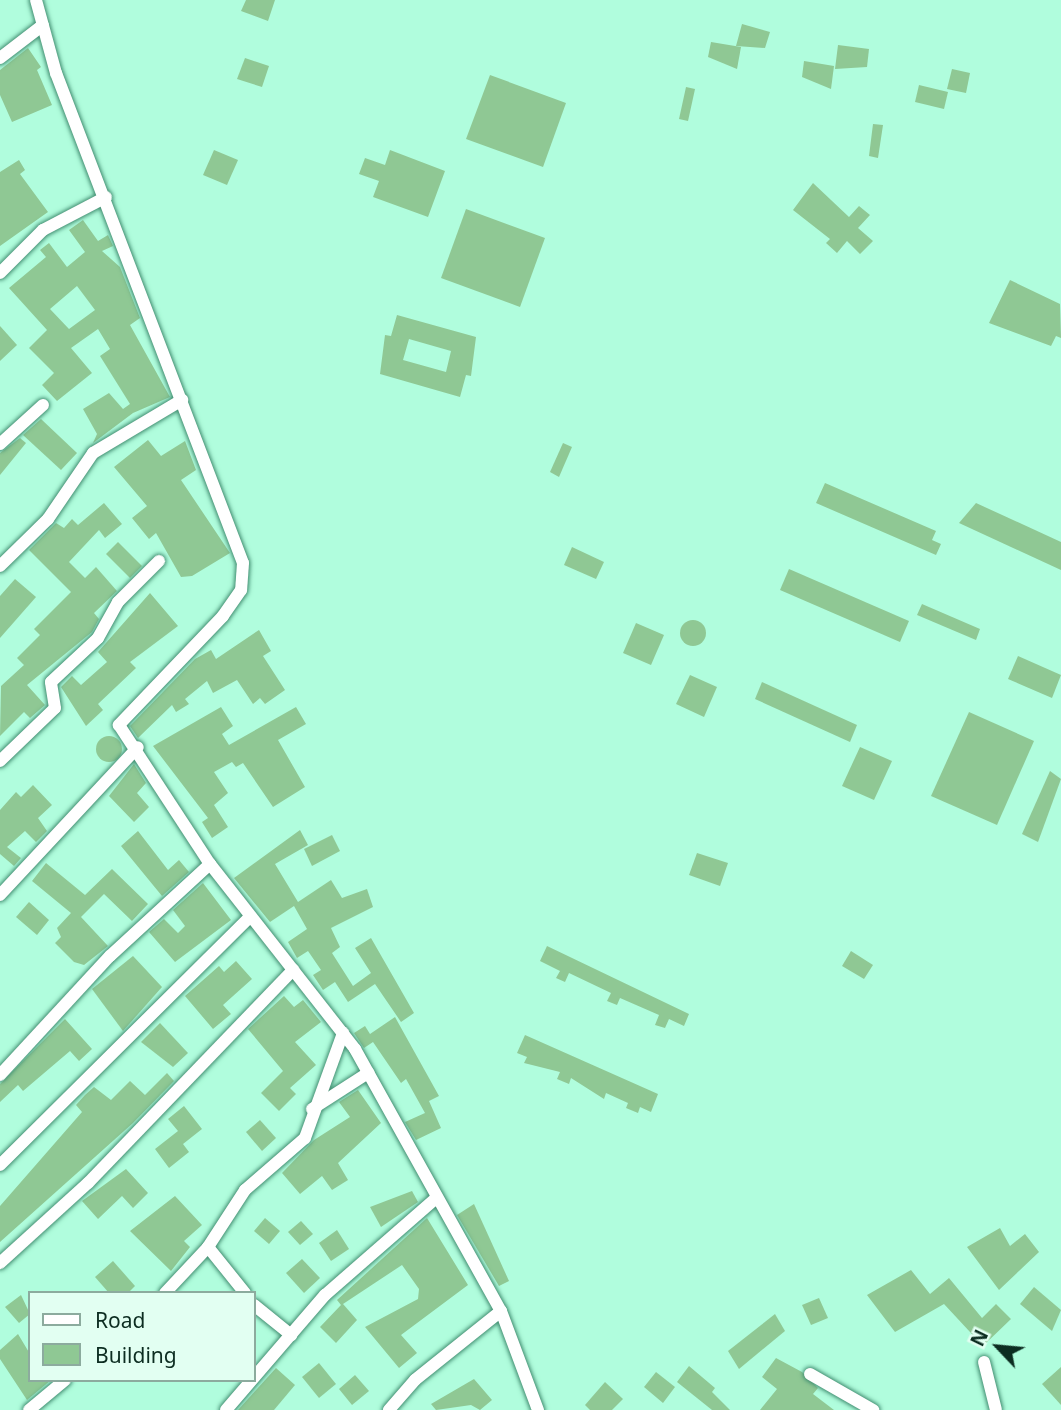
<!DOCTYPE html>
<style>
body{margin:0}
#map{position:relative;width:1061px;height:1410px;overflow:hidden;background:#b0fddd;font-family:"Noto Sans",sans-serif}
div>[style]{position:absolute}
.building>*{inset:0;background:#8fc894}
.round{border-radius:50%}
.roads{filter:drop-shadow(0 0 2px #428e71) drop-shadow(0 0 2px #428e71)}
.street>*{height:12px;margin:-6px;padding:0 6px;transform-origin:6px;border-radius:6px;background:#fff}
span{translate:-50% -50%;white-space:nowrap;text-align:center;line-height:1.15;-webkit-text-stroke:7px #e2fff2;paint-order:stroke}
.legend{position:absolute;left:28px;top:1291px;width:228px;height:91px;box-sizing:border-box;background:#e2fff2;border:2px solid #8cab9e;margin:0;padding:9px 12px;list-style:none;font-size:21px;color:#0c2d21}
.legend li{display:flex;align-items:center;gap:14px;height:35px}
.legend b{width:35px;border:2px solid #8cab9e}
.north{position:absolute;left:963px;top:1312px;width:70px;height:70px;-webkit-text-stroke:5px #e2fff2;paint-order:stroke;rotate:296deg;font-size:19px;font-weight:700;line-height:28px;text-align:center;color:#0c2d21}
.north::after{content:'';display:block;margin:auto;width:24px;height:32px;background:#0c2d21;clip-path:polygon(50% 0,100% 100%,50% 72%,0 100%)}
</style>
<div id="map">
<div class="building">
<i style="clip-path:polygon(246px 0,275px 0,268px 21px,241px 11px)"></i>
<i style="clip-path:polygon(742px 24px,770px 32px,765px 48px,736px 46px)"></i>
<i style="clip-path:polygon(711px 42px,741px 47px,737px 69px,708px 57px)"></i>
<i style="clip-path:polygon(838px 45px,869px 49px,867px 67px,835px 69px)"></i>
<i style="clip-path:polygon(28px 48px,41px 67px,37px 70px,52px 105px,12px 122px,0 95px,0 70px)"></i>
<i style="clip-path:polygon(245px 58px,269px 66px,262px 87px,237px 79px)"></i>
<i style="clip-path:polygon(804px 61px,834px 66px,831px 89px,802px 77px)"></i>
<i style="clip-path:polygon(952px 69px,970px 73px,966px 93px,947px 89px)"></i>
<i style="clip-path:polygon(490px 75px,566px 103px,543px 167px,466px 139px)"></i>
<i style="clip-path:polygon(919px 85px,948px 92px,944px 109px,915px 102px)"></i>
<i style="clip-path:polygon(686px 87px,695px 89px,688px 121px,679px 119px)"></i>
<i style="clip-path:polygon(873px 124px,883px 125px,878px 158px,869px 156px)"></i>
<i style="clip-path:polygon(214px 150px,238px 160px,227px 185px,203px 175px)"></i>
<i style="clip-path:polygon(390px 150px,445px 171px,428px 217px,373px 197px,379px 181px,359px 174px,365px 158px,385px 165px)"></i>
<i style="clip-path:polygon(19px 160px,25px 170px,20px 174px,48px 212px,0 246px,0 172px)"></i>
<i style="clip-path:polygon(813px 183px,849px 217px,859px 206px,870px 215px,858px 228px,873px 241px,860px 254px,847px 241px,837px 253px,826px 243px,830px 239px,793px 210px)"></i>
<i style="clip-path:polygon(466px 209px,545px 238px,520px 307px,441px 278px)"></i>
<i style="clip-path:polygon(evenodd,83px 220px,98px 241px,108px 235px,113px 246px,102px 251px,120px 267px,140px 318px,130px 325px,170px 397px,133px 413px,93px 443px,97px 434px,83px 409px,109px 393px,123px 409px,130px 404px,100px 356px,110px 349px,98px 329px,71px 348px,92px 373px,57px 401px,42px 385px,54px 373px,29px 348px,47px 330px,9px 288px,46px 257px,40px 250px,49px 243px,67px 267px,85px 252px,69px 230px,83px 220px,77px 286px,95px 310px,69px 329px,50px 309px,77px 286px)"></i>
<i style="clip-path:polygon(1010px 280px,1060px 304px,1061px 338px,1056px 336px,1051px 346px,989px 323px)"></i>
<i style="clip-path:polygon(evenodd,397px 315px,476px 337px,471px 376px,466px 375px,460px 397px,380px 374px,385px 335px,391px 336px,397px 315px,409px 339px,451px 351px,446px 372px,403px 360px,409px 339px)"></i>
<i style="clip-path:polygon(0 326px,17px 345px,0 361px)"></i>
<i style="clip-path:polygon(41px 419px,77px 453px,61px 470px,23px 435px)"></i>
<i style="clip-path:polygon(20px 438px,26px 443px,0 475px,0 453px)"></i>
<i style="clip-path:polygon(148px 440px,161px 456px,185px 441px,196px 470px,181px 480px,230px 553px,192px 576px,181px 577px,156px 533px,149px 539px,132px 518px,147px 506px,114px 467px)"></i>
<i style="clip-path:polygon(563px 443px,572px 447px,559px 477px,550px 472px)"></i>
<i style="clip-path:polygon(825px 483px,936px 531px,932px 540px,941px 544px,936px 555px,816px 503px)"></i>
<i style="clip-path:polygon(104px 503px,122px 524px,105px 538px,99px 530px,69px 562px,85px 578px,96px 567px,117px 591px,94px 613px,99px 619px,92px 632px,27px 685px,45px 705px,30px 718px,24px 712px,0 736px,1px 686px,24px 665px,17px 658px,40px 635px,34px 629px,71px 592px,29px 550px,56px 523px,64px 528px,72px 519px,78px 525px)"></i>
<i style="clip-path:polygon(976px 503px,1061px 542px,1061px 570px,959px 523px)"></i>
<i style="clip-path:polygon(118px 542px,142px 566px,130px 578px,106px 554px)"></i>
<i style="clip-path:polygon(572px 547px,604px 562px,596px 579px,564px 565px)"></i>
<i style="clip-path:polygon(789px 569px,909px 621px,900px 642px,780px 590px)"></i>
<i style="clip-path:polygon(15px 579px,36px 597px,0 638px,0 596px)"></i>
<i style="clip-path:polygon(150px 593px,178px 626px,130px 662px,136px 668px,98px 704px,103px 710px,86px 726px,61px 687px,72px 676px,81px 685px,107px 662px,98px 652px)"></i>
<i style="clip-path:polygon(922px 604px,980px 629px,976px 640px,917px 615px)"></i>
<i class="round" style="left:680px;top:620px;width:26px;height:26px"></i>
<i style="clip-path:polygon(636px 623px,664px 635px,651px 665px,623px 653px)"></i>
<i style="clip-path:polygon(259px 630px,271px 651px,263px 656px,285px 690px,265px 704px,260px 698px,253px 704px,237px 680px,213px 693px,207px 681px,185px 699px,189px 704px,176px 712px,172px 705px,138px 738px,130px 726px,195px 659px,211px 650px,216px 659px)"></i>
<i style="clip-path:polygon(1018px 656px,1061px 675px,1052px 698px,1008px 679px)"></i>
<i style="clip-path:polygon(690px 675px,717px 687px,704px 717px,676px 704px)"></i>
<i style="clip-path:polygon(762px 682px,857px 725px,850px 742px,755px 699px)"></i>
<i style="clip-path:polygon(221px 707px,233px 726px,222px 734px,229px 745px,296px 707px,306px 724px,278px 740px,305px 787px,273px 807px,243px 763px,236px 767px,232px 762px,214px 772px,228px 793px,214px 805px,228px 827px,212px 838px,202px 822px,208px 818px,153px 746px)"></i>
<i style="clip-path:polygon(969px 712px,1034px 741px,997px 825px,931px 796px)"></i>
<i class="round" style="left:96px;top:736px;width:26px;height:26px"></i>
<i style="clip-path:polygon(860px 747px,892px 761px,874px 800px,842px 786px)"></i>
<i style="clip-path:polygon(134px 764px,146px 783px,137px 793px,149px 807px,134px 822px,109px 796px)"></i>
<i style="clip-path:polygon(1050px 771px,1061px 779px,1038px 842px,1022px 834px)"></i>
<i style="clip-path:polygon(33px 785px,52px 805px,38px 818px,47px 831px,36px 842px,25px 831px,7px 847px,21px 858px,14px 866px,0 854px,0 810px,16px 792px,21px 797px)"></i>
<i style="clip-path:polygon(300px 830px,308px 845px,275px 864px,298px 902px,331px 880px,342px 898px,367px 889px,373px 907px,331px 928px,340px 947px,332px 953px,353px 986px,371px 973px,355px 948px,371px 938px,414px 1013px,401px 1022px,375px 984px,348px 1002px,335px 982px,323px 990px,313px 975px,321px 970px,308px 951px,297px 958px,288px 942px,307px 929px,294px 906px,270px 922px,234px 878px)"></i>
<i style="clip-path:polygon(138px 831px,168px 870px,179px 860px,189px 872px,162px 896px,121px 846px)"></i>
<i style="clip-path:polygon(332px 835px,340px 851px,312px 866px,304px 849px)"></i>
<i style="clip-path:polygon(697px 853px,728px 863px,720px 886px,689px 875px)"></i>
<i style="clip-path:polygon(46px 863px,85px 895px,112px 869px,148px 904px,132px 921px,104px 894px,81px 917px,108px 946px,84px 965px,74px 962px,55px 943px,61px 937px,57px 928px,71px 913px,32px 881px)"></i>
<i style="clip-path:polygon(203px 883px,231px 920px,175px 962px,149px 932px,164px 919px,178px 933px,185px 926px,173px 910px)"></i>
<i style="clip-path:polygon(29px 902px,49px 920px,37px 935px,16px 917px)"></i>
<i style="clip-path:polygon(547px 946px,689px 1014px,684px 1026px,669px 1019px,665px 1028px,655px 1025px,659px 1015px,620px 998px,617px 1005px,607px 1001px,611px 993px,569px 973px,565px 982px,556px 978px,560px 971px,540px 961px)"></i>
<i style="clip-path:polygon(851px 951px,873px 965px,864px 979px,842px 966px)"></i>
<i style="clip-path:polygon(133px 956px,162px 987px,123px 1031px,92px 989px)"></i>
<i style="clip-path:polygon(236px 961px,252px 979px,223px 1005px,231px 1014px,213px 1029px,185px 996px,219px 966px,224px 972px)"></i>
<i style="clip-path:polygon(284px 996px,294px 1007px,303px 1000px,321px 1022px,295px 1042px,316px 1065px,290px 1088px,296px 1094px,279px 1111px,261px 1093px,283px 1071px,248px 1029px)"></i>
<i style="clip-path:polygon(395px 1017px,439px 1096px,429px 1101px,441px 1128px,416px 1140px,405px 1122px,425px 1113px,406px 1079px,401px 1083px,373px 1042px,364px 1048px,354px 1033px,365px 1026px,370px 1034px)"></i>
<i style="clip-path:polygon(65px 1019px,92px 1049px,79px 1061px,70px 1051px,23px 1091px,18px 1085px,0 1102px,0 1084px)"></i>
<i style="clip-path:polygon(160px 1023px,188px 1053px,173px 1067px,141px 1042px)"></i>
<i style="clip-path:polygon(525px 1035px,658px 1094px,651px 1112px,640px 1107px,638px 1113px,626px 1108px,628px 1103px,606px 1093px,604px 1099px,571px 1078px,569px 1084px,557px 1079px,560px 1072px,524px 1063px,527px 1057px,517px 1053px)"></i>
<i style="clip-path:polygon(167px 1073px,174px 1081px,133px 1123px,0 1242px,0 1206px,82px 1112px,76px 1105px,85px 1095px,94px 1087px,111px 1100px,130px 1081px,145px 1095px)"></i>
<i style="clip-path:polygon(358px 1090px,381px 1123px,338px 1163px,348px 1180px,332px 1190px,322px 1176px,300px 1194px,282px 1173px,314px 1140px,350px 1117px,339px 1102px)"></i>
<i style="clip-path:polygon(184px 1106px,202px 1129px,183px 1144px,189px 1152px,169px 1168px,155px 1149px,178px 1131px,168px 1119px)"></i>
<i style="clip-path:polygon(260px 1120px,276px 1138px,262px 1151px,246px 1132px)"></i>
<i style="clip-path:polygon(126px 1169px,148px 1193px,133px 1208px,122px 1196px,98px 1219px,82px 1201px)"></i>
<i style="clip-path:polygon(412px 1191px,418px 1202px,381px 1227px,370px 1207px)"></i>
<i style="clip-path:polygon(175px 1196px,202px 1225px,184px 1241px,190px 1247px,171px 1271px,130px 1231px)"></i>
<i style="clip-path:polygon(474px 1204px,509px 1281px,499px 1286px,457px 1215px)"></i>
<i style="clip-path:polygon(265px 1218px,280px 1231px,269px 1244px,254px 1231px)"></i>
<i style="clip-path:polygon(427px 1218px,468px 1285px,401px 1335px,417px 1353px,399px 1368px,365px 1327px,418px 1299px,419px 1289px,402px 1265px,343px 1304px,357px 1320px,336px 1343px,320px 1327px,341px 1305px,337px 1300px)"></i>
<i style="clip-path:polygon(301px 1221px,313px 1234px,300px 1245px,288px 1232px)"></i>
<i style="clip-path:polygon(1000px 1228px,1010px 1246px,1025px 1234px,1039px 1252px,999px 1290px,967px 1247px)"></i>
<i style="clip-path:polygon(337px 1230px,349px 1249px,331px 1261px,319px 1243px)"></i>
<i style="clip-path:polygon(302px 1259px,320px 1278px,304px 1293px,286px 1273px)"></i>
<i style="clip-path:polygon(113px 1261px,135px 1286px,128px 1293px,109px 1293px,95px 1277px)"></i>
<i style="clip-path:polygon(911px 1270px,930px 1294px,949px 1278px,982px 1318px,996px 1304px,1011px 1319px,983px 1346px,944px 1304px,895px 1332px,867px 1295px)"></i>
<i style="clip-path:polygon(1034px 1287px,1061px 1310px,1052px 1331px,1020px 1304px)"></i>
<i style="clip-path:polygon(21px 1295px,30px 1314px,19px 1323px,5px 1307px)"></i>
<i style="clip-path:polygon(819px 1298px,828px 1318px,811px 1325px,802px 1305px)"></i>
<i style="clip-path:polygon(775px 1314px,785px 1331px,739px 1369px,728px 1351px)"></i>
<i style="clip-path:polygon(18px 1334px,30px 1354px,30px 1380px,51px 1380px,27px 1400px,0 1359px,0 1350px)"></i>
<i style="clip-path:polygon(776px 1358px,802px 1372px,818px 1388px,813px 1394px,834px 1410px,760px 1410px,777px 1389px,762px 1377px)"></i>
<i style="clip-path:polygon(319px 1363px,336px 1384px,319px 1398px,302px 1377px)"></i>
<i style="clip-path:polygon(689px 1366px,715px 1388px,712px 1392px,730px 1410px,712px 1410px,677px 1382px)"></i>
<i style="clip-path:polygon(1061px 1367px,1061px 1405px,1042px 1384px)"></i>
<i style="clip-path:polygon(276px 1368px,295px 1385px,274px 1410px,238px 1410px)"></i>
<i style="clip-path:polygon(656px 1372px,675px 1387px,663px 1403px,644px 1387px)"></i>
<i style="clip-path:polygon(355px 1375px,369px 1391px,352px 1405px,339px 1389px)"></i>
<i style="clip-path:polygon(474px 1379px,492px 1400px,480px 1410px,471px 1405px,436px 1410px,431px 1404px)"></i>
<i style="clip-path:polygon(605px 1382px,623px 1399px,612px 1410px,590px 1410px,585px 1405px)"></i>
</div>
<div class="roads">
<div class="street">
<i style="left:36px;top:0;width:76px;rotate:74.7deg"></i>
<i style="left:56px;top:73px;width:524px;rotate:69.11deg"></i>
<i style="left:243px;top:563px;width:27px;rotate:94deg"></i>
<i style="left:241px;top:590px;width:32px;rotate:125deg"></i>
<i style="left:223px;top:616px;width:151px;rotate:133.7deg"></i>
<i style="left:119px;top:725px;width:166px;rotate:56.8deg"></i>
<i style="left:210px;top:864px;width:235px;rotate:51.9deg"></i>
<i style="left:355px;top:1049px;width:300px;rotate:60.9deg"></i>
<i style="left:501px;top:1311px;width:110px;rotate:141.3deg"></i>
<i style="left:415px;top:1380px;width:40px;rotate:131deg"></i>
<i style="left:0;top:58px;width:54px;rotate:-37.5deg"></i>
<i style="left:0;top:273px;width:61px;rotate:-45deg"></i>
<i style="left:43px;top:230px;width:71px;rotate:-27.6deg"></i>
<i style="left:0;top:444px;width:58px;rotate:-42.2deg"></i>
<i style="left:0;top:566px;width:67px;rotate:-44.4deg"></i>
<i style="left:48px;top:519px;width:80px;rotate:-55.7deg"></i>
<i style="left:93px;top:453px;width:104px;rotate:-30.8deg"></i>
<i style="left:0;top:761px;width:76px;rotate:-43.9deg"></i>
<i style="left:55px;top:708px;width:26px;rotate:-99deg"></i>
<i style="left:51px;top:682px;width:64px;rotate:-43.1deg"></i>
<i style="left:98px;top:638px;width:41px;rotate:-60.9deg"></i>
<i style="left:118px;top:602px;width:58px;rotate:-45deg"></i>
<i style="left:0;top:895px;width:202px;rotate:-47deg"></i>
<i style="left:0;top:1075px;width:162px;rotate:-47.3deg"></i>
<i style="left:110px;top:956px;width:136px;rotate:-42.6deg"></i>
<i style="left:312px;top:1109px;width:67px;rotate:-32.7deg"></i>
<i style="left:0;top:1165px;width:352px;rotate:-44.8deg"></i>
<i style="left:208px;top:1247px;width:59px;rotate:51.2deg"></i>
<i style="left:0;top:1263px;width:119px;rotate:-42.3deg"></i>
<i style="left:88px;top:1183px;width:296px;rotate:-46.1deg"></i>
<i style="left:165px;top:1293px;width:63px;rotate:-46.9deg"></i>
<i style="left:208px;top:1247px;width:68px;rotate:-57deg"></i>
<i style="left:245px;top:1190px;width:79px;rotate:-40.9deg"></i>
<i style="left:305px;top:1138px;width:112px;rotate:-70.1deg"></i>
<i style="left:254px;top:1305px;width:48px;rotate:39deg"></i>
<i style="left:501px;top:1311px;width:106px;rotate:69.5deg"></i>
<i style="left:984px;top:1362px;width:49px;rotate:76deg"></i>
<i style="left:810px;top:1374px;width:73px;rotate:29.7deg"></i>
<i style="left:29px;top:1410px;width:47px;rotate:-39.8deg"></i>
<i style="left:226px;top:1410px;width:152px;rotate:-49.3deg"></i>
<i style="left:325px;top:1295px;width:145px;rotate:-41.1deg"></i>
</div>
</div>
<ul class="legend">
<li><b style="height:9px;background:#fff"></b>Road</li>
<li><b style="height:19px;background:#8fc894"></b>Building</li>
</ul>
<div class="north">N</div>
</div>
